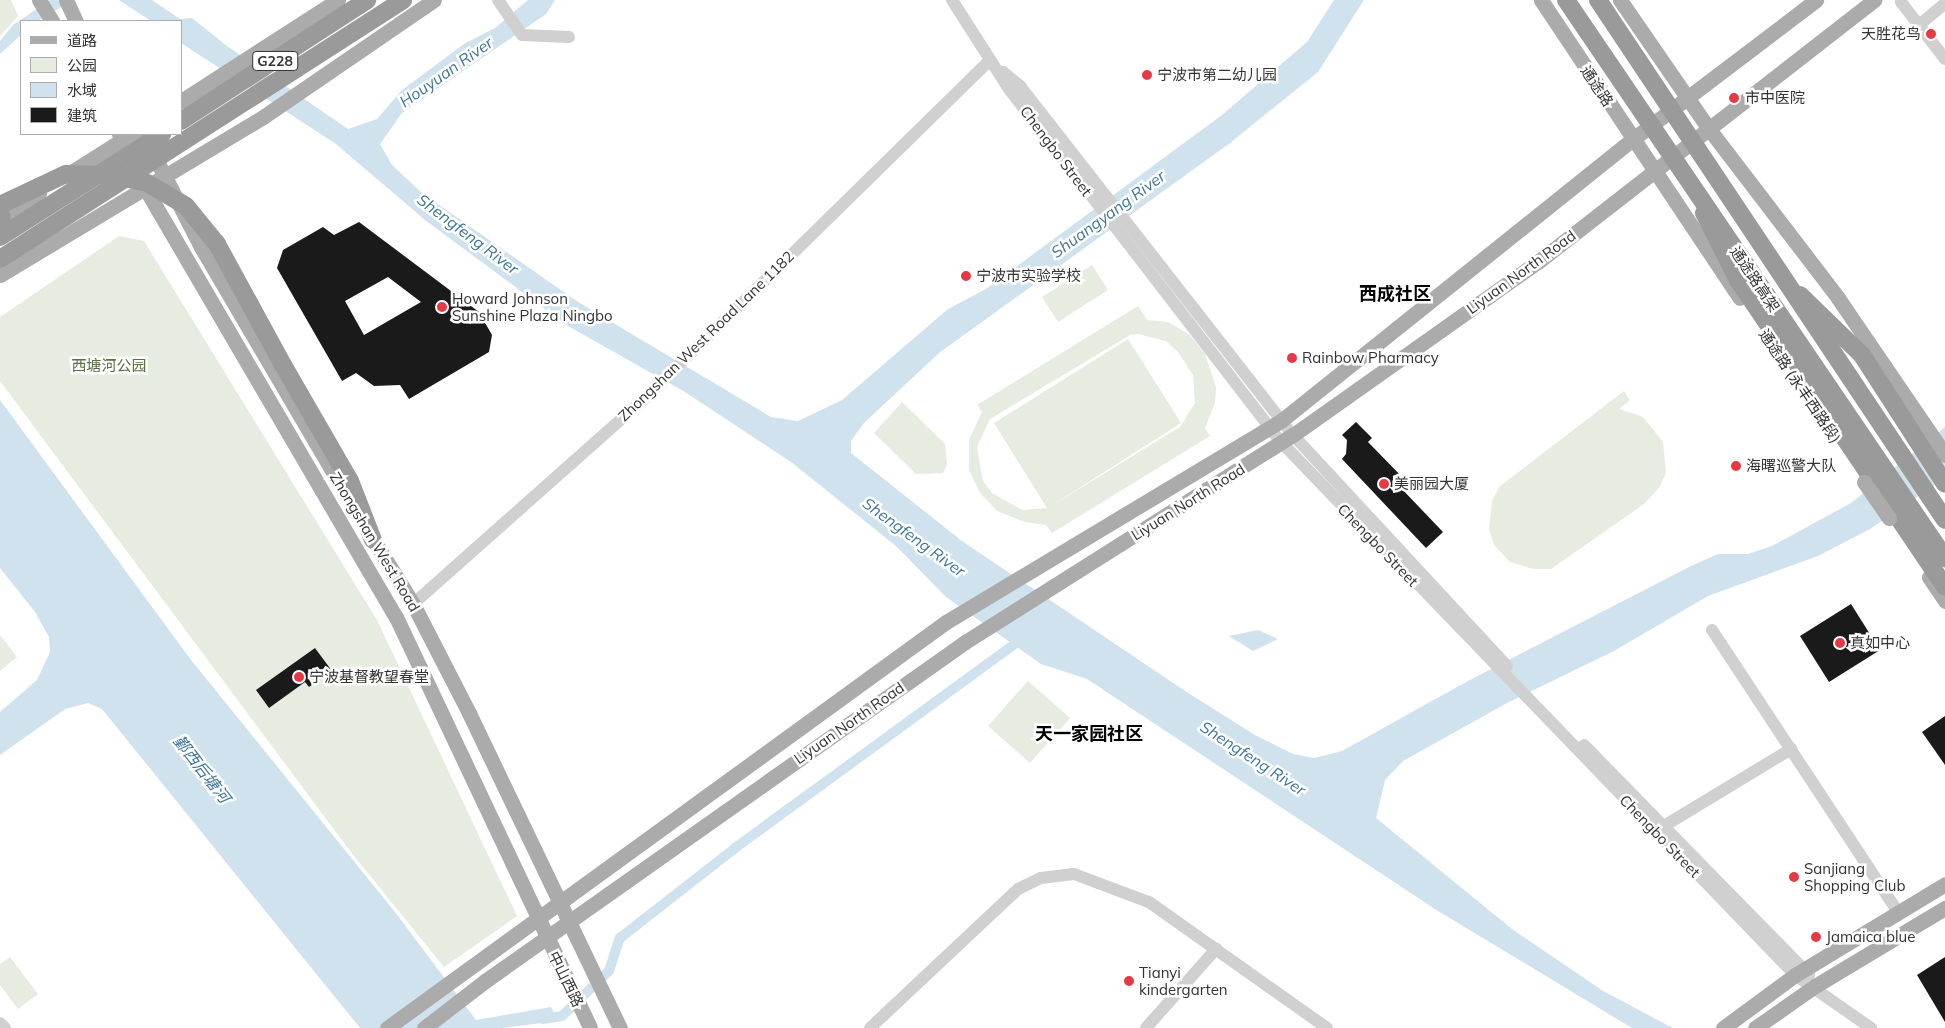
<!DOCTYPE html>
<meta charset="utf-8">
<style>
body{margin:0}
#map{position:relative;width:1945px;height:1028px;overflow:hidden;background:#fff;font-family:Mulish,"Noto Sans SC",sans-serif}
div>[style]{position:absolute}
.green>*{inset:0;background:#e6ecdf}
.water>*{inset:0;background:#cfe2ee}
.canal>*{height:10px;margin:-5px;padding:0 5px;transform-origin:5px;border-radius:5px;background:#cfe2ee}
.building>*{inset:0;background:#1a1a1a}
.minor>*{height:12px;margin:-6px;padding:0 6px;transform-origin:6px;border-radius:6px;background:#d0d0d0}
.major>*{height:15px;margin:-7.5px;padding:0 7.5px;transform-origin:7.5px;border-radius:7.5px;background:#ababab}
.highway>*{height:18px;margin:-9px;padding:0 9px;transform-origin:9px;border-radius:9px;background:#9a9a9a}
.major-bridge>*{height:15px;margin:-7.5px;padding:0 7.5px;transform-origin:7.5px;border-radius:7.5px;background:#ababab}
.highway-bridge>*{height:18px;margin:-9px;padding:0 9px;transform-origin:9px;border-radius:9px;background:#9a9a9a}
.dots>*{width:14px;height:14px;translate:-50% -50%;box-sizing:border-box;border:2px solid #fff;border-radius:50%}
span{translate:-50% -50%;white-space:nowrap;text-align:center;line-height:1.15;-webkit-text-stroke:5px #fff;paint-order:stroke}
.shield-label span{padding:1px 4px;background:#fff;border:1px solid;border-radius:4px;-webkit-text-stroke-width:0}
.shield-label{font-size:14px;color:#333;font-weight:700}
.poi-label{font-size:15px;color:#333}
.right{translate:-100% -50%;text-align:right}
.left{translate:0 -50%;text-align:left}
.street-label{font-size:15px;color:#333}
.park-label{font-size:15px;color:#56703f}
.water-label{font-size:16px;color:#3f7597;font-style:italic}
.quarter-label{font-size:18px;color:#000;font-weight:700}
.legend{position:absolute;left:20px;top:20px;width:162px;height:115px;box-sizing:border-box;background:#fff;border:1px solid #adadad;margin:0;padding:6px 9px;list-style:none;font-size:15px;color:#333}
.legend li{display:flex;align-items:center;gap:10px;height:25px}
.legend b{width:25px;border:1px solid #adadad}
</style>
<div id="map">
<div class="green">
<i style="clip-path:polygon(0 0,11px 0,18px 16px,0 36px)"></i>
<i style="clip-path:polygon(119px 236px,144px 241px,377px 620px,517px 916px,444px 967px,350px 851px,0 381px,0 317px)"></i>
<i style="clip-path:polygon(1092px 265px,1108px 290px,1058px 322px,1042px 297px)"></i>
<i style="clip-path:polygon(evenodd,1138px 306px,1147px 320px,1168px 322px,1190px 335px,1205px 354px,1216px 387px,1215px 403px,1205px 428px,1210px 436px,1052px 533px,1046px 525px,1025px 522px,997px 511px,980px 493px,969px 470px,969px 440px,982px 412px,977px 405px,1138px 306px,1138px 334px,1166px 341px,1178px 352px,1193px 375px,1195px 403px,1180px 427px,1048px 508px,1181px 423px,1128px 339px,994px 423px,1047px 508px,1022px 510px,992px 493px,983px 481px,977px 447px,990px 419px,1130px 335px,1138px 334px)"></i>
<i style="clip-path:polygon(1624px 391px,1630px 400px,1619px 409px,1643px 417px,1663px 442px,1666px 473px,1659px 488px,1644px 504px,1551px 569px,1533px 569px,1510px 562px,1494px 545px,1489px 529px,1492px 501px,1499px 487px)"></i>
<i style="clip-path:polygon(902px 402px,945px 444px,947px 464px,943px 473px,916px 474px,874px 433px)"></i>
<i style="clip-path:polygon(0 635px,17px 657px,0 671px)"></i>
<i style="clip-path:polygon(1028px 681px,1070px 718px,1030px 763px,988px 726px)"></i>
<i style="clip-path:polygon(10px 957px,38px 994px,18px 1009px,0 985px,0 964px)"></i>
</div>
<div class="water">
<i style="clip-path:polygon(50px 0,73px 0,38px 21px,21px 21px,21px 35px,0 54px,0 41px,13px 25px)"></i>
<i style="clip-path:polygon(119px 0,152px 0,180px 19px,192px 18px,227px 46px,348px 129px,377px 119px,402px 90px,464px 44px,495px 28px,528px 0,555px 0,546px 14px,402px 113px,380px 144px,392px 165px,422px 193px,578px 302px,771px 417px,798px 421px,842px 400px,948px 309px,986px 289px,1222px 115px,1307px 42px,1334px 0,1364px 0,1318px 72px,1230px 143px,939px 353px,864px 423px,851px 441px,851px 453px,962px 541px,1185px 691px,1255px 735px,1293px 754px,1314px 758px,1342px 751px,1466px 682px,1691px 566px,1718px 554px,1748px 554px,1772px 546px,1851px 503px,1945px 427px,1945px 478px,1870px 529px,1818px 556px,1708px 596px,1614px 651px,1507px 703px,1403px 761px,1385px 780px,1376px 818px,1512px 929px,1603px 991px,1673px 1028px,1632px 1028px,1438px 911px,1087px 679px,1041px 664px,946px 597px,896px 546px,791px 462px,685px 392px,568px 326px,425px 220px,336px 144px,181px 43px,181px 21px,151px 21px)"></i>
<i style="clip-path:polygon(0 400px,191px 660px,395px 912px,476px 1020px,551px 1007px,558px 1021px,502px 1028px,360px 1028px,102px 709px,88px 703px,65px 709px,0 755px,0 712px,37px 680px,50px 652px,49px 637px,35px 612px,0 568px)"></i>
<i style="clip-path:polygon(1258px 630px,1278px 639px,1253px 651px,1229px 636px)"></i>
</div>
<div class="canal">
<i style="left:543px;top:1019px;width:19px;rotate:-9deg"></i>
<i style="left:562px;top:1016px;width:65px;rotate:-43.8deg"></i>
<i style="left:609px;top:971px;width:35px;rotate:-72deg"></i>
<i style="left:620px;top:938px;width:146px;rotate:-38deg"></i>
<i style="left:735px;top:848px;width:358px;rotate:-36.1deg"></i>
</div>
<div class="building">
<i style="clip-path:polygon(evenodd,359px 222px,479px 312px,492px 335px,489px 352px,409px 399px,400px 385px,374px 386px,356px 373px,342px 381px,277px 268px,283px 250px,323px 227px,334px 235px,359px 222px,388px 277px,421px 302px,364px 335px,345px 301px,388px 277px)"></i>
<i style="clip-path:polygon(1356px 422px,1372px 438px,1368px 442px,1406px 481px,1400px 487px,1443px 532px,1426px 548px,1342px 459px,1346px 454px,1347px 440px,1342px 435px)"></i>
<i style="clip-path:polygon(1851px 604px,1880px 650px,1829px 682px,1800px 636px)"></i>
<i style="clip-path:polygon(315px 648px,332px 671px,309px 687px,305px 682px,269px 708px,256px 690px)"></i>
<i style="clip-path:polygon(1945px 716px,1945px 765px,1922px 732px)"></i>
<i style="clip-path:polygon(1945px 957px,1945px 1022px,1917px 975px)"></i>
</div>
<div class="minor">
<i style="left:498px;top:0;width:42px;rotate:55.6deg"></i>
<i style="left:522px;top:35px;width:47px;rotate:2.4deg"></i>
<i style="left:952px;top:0;width:106px;rotate:57.4deg"></i>
<i style="left:1009px;top:89px;width:447px;rotate:52.4deg"></i>
<i style="left:1282px;top:443px;width:739px;rotate:46.04deg"></i>
<i style="left:1795px;top:975px;width:93px;rotate:34.9deg"></i>
<i style="left:1901px;top:2px;width:72px;rotate:52.3deg"></i>
<i style="left:1918px;top:26px;width:35px;rotate:-40deg"></i>
<i style="left:1003px;top:72px;width:22px;rotate:39deg"></i>
<i style="left:1020px;top:86px;width:443px;rotate:52deg"></i>
<i style="left:1293px;top:435px;width:315px;rotate:47.2deg"></i>
<i style="left:413px;top:604px;width:310px;rotate:-41.6deg"></i>
<i style="left:645px;top:398px;width:483px;rotate:-44.4deg"></i>
<i style="left:1712px;top:630px;width:340px;rotate:56.6deg"></i>
<i style="left:1584px;top:745px;width:322px;rotate:45.6deg"></i>
<i style="left:1664px;top:826px;width:149px;rotate:-31.2deg"></i>
<i style="left:0;top:1023px;width:7px;rotate:45deg"></i>
<i style="left:870px;top:1028px;width:203px;rotate:-43.2deg"></i>
<i style="left:1018px;top:889px;width:25px;rotate:-26deg"></i>
<i style="left:1041px;top:878px;width:33px;rotate:-7deg"></i>
<i style="left:1074px;top:874px;width:80px;rotate:20.5deg"></i>
<i style="left:1149px;top:902px;width:218px;rotate:35.3deg"></i>
<i style="left:1146px;top:1028px;width:106px;rotate:-48.5deg"></i>
</div>
<div class="major">
<i style="left:39px;top:0;width:25px;rotate:58deg"></i>
<i style="left:66px;top:0;width:23px;rotate:65deg"></i>
<i style="left:1541px;top:0;width:358px;rotate:56.3deg"></i>
<i style="left:1620px;top:0;width:157px;rotate:55.4deg"></i>
<i style="left:1709px;top:129px;width:213px;rotate:52.6deg"></i>
<i style="left:1838px;top:298px;width:190px;rotate:55.7deg"></i>
<i style="left:181px;top:101px;width:187px;rotate:-32.8deg"></i>
<i style="left:119px;top:134px;width:60px;rotate:64.3deg"></i>
<i style="left:145px;top:188px;width:497px;rotate:59.7deg"></i>
<i style="left:396px;top:617px;width:454px;rotate:64.7deg"></i>
<i style="left:143px;top:134px;width:127px;rotate:62.8deg"></i>
<i style="left:201px;top:247px;width:304px;rotate:59.6deg"></i>
<i style="left:65px;top:176px;width:77px;rotate:-32.2deg"></i>
<i style="left:0;top:219px;width:47px;rotate:-33.7deg"></i>
<i style="left:0;top:275px;width:307px;rotate:-31deg"></i>
<i style="left:263px;top:117px;width:207px;rotate:-34.4deg"></i>
<i style="left:368px;top:531px;width:86px;rotate:58.3deg"></i>
<i style="left:413px;top:604px;width:123px;rotate:62.8deg"></i>
<i style="left:469px;top:713px;width:349px;rotate:64.4deg"></i>
<i style="left:1929px;top:577px;width:29px;rotate:56deg"></i>
<i style="left:485px;top:981px;width:588px;rotate:-35.23deg"></i>
<i style="left:965px;top:642px;width:388px;rotate:-32.3deg"></i>
<i style="left:1293px;top:435px;width:301px;rotate:-35.3deg"></i>
<i style="left:1539px;top:261px;width:425px;rotate:-37.9deg"></i>
<i style="left:387px;top:1028px;width:691px;rotate:-35.99deg"></i>
<i style="left:946px;top:622px;width:392px;rotate:-31deg"></i>
<i style="left:1282px;top:420px;width:450px;rotate:-38.7deg"></i>
<i style="left:1633px;top:139px;width:230px;rotate:-37.2deg"></i>
<i style="left:1723px;top:1028px;width:89px;rotate:-36.4deg"></i>
<i style="left:1795px;top:975px;width:175px;rotate:-31.2deg"></i>
<i style="left:1755px;top:1028px;width:73px;rotate:-35deg"></i>
<i style="left:1815px;top:986px;width:152px;rotate:-31deg"></i>
</div>
<div class="highway">
<i style="left:181px;top:121px;width:222px;rotate:-33deg"></i>
<i style="left:1704px;top:213px;width:75px;rotate:63.1deg"></i>
<i style="left:1738px;top:280px;width:370px;rotate:56deg"></i>
<i style="left:0;top:218px;width:2px;rotate:-27deg"></i>
<i style="left:1800px;top:295px;width:86px;rotate:44.1deg"></i>
<i style="left:1862px;top:355px;width:153px;rotate:57.2deg"></i>
<i style="left:283px;top:365px;width:134px;rotate:60deg"></i>
<i style="left:350px;top:481px;width:63px;rotate:68.7deg"></i>
</div>
<div class="major-bridge">
<i style="left:1864px;top:482px;width:44px;rotate:55.2deg"></i>
<i style="left:424px;top:1028px;width:77px;rotate:-37.6deg"></i>
</div>
<div class="highway-bridge">
<i style="left:1566px;top:0;width:675px;rotate:55.82deg"></i>
<i style="left:1598px;top:0;width:625px;rotate:56.28deg"></i>
<i style="left:0;top:205px;width:73px;rotate:-25.2deg"></i>
<i style="left:66px;top:174px;width:46px;rotate:1.2deg"></i>
<i style="left:112px;top:175px;width:36px;rotate:13deg"></i>
<i style="left:147px;top:183px;width:45px;rotate:30.5deg"></i>
<i style="left:186px;top:206px;width:49px;rotate:50.8deg"></i>
<i style="left:217px;top:244px;width:138px;rotate:61.4deg"></i>
<i style="left:0;top:237px;width:192px;rotate:-32.4deg"></i>
<i style="left:0;top:259px;width:479px;rotate:-32.7deg"></i>
</div>
<div class="dots">
<i style="left:1931px;top:34px;background:#e63946"></i>
<i style="left:1147px;top:75px;background:#e63946"></i>
<i style="left:1734px;top:98px;background:#e63946"></i>
<i style="left:966px;top:276px;background:#e63946"></i>
<i style="left:442px;top:307px;background:#e63946"></i>
<i style="left:1292px;top:358px;background:#e63946"></i>
<i style="left:1736px;top:466px;background:#e63946"></i>
<i style="left:1384px;top:484px;background:#e63946"></i>
<i style="left:1840px;top:643px;background:#e63946"></i>
<i style="left:299px;top:677px;background:#e63946"></i>
<i style="left:1794px;top:877px;background:#e63946"></i>
<i style="left:1816px;top:937px;background:#e63946"></i>
<i style="left:1129px;top:981px;background:#e63946"></i>
</div>
<div class="shield-label">
<span style="left:275px;top:61px">G228</span>
</div>
<div class="poi-label">
<span class="right" style="left:1921px;top:34px">天胜花鸟</span>
<span class="left" style="left:1157px;top:75px">宁波市第二幼儿园</span>
<span class="left" style="left:1745px;top:98px">市中医院</span>
<span class="left" style="left:976px;top:276px">宁波市实验学校</span>
<span class="left" style="left:452px;top:307px">Howard Johnson<br>Sunshine Plaza Ningbo</span>
<span class="left" style="left:1302px;top:358px">Rainbow Pharmacy</span>
<span class="left" style="left:1746px;top:466px">海曙巡警大队</span>
<span class="left" style="left:1394px;top:484px">美丽园大厦</span>
<span class="left" style="left:1850px;top:643px">真如中心</span>
<span class="left" style="left:309px;top:677px">宁波基督教望春堂</span>
<span class="left" style="left:1804px;top:877px">Sanjiang<br>Shopping Club</span>
<span class="left" style="left:1826px;top:937px">Jamaica blue</span>
<span class="left" style="left:1139px;top:981px">Tianyi<br>kindergarten</span>
</div>
<div class="street-label">
<span style="left:1597px;top:86px;rotate:56deg">通途路</span>
<span style="left:1056px;top:151px;rotate:53deg">Chengbo Street</span>
<span style="left:1521px;top:272px;rotate:-36deg">Liyuan North Road</span>
<span style="left:1755px;top:279px;rotate:56deg">通途路高架</span>
<span style="left:706px;top:336px;rotate:-44deg">Zhongshan West Road Lane 1182</span>
<span style="left:1800px;top:386px;rotate:56deg">通途路 (永丰西路段)</span>
<span style="left:1188px;top:502px;rotate:-32deg">Liyuan North Road</span>
<span style="left:375px;top:542px;rotate:59deg">Zhongshan West Road</span>
<span style="left:1378px;top:545px;rotate:46deg">Chengbo Street</span>
<span style="left:849px;top:723px;rotate:-35deg">Liyuan North Road</span>
<span style="left:1660px;top:836px;rotate:46deg">Chengbo Street</span>
<span style="left:566px;top:979px;rotate:64deg">中山西路</span>
</div>
<div class="park-label">
<span style="left:109px;top:366px">西塘河公园</span>
</div>
<div class="water-label">
<span style="left:446px;top:72px;rotate:-35deg">Houyuan River</span>
<span style="left:1108px;top:214px;rotate:-36deg">Shuangyang River</span>
<span style="left:468px;top:234px;rotate:37deg">Shengfeng River</span>
<span style="left:914px;top:537px;rotate:36deg">Shengfeng River</span>
<span style="left:1253px;top:758px;rotate:33deg">Shengfeng River</span>
<span style="left:202px;top:769px;rotate:52deg">鄞西后塘河</span>
</div>
<div class="quarter-label">
<span style="left:1395px;top:294px">西成社区</span>
<span style="left:1089px;top:734px">天一家园社区</span>
</div>
<ul class="legend">
<li><b style="height:6px;background:#ababab"></b>道路</li>
<li><b style="height:14px;background:#e6ecdf"></b>公园</li>
<li><b style="height:14px;background:#cfe2ee"></b>水域</li>
<li><b style="height:14px;background:#1a1a1a"></b>建筑</li>
</ul>
</div>
